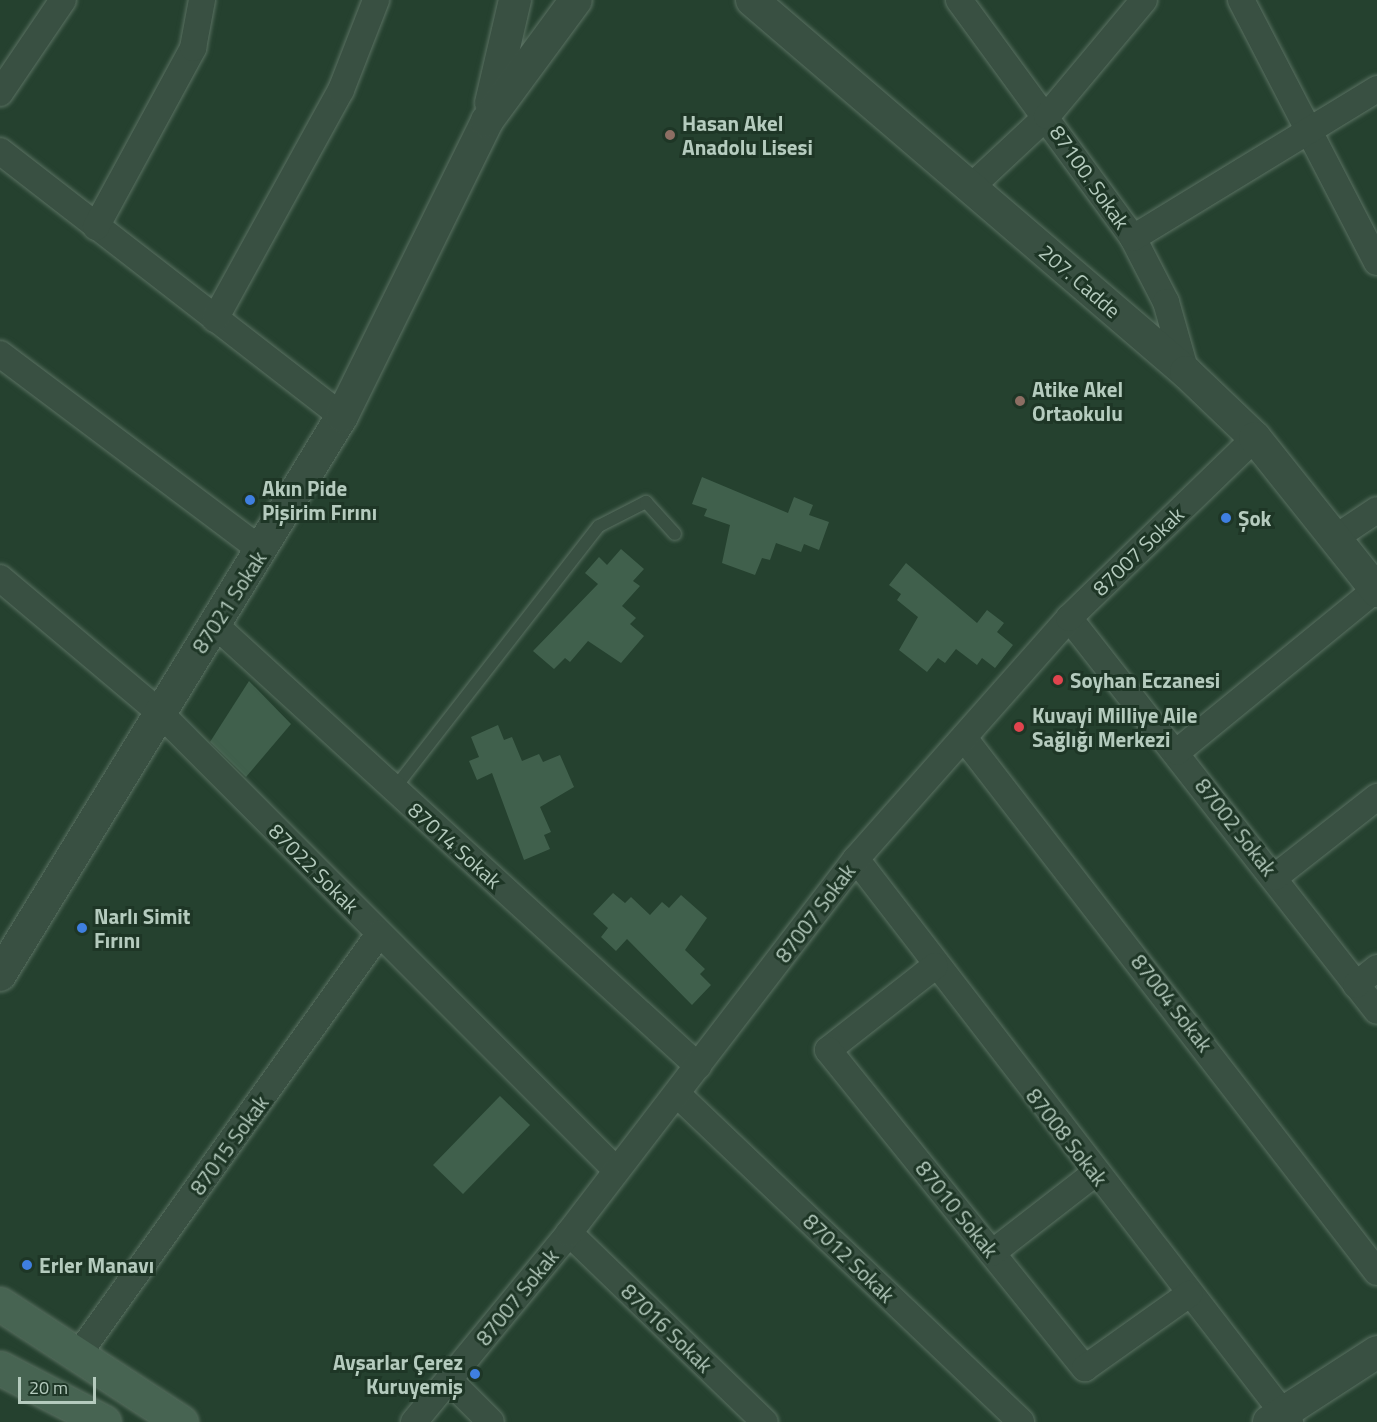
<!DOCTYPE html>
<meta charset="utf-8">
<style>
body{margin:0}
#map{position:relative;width:1377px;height:1422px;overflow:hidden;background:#25412f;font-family:"Titillium Web",sans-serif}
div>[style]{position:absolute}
.building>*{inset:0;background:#40604c}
.roads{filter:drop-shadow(0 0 2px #5a7162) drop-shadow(0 0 2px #5a7162)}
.service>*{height:12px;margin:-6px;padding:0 6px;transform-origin:6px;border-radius:6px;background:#395042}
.minor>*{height:26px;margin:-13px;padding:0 13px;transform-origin:13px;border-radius:13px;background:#395042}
.tertiary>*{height:32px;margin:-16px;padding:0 16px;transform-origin:16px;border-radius:16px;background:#395042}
.secondary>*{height:33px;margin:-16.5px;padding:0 16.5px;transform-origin:16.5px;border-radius:16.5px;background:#476452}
.dots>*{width:16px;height:16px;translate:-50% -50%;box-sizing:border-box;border:3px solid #1e3626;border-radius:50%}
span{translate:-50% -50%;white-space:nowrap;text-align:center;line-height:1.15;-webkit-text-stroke:6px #1e3626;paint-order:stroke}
.poi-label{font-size:21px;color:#b5cbbe;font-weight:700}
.left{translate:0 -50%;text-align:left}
.right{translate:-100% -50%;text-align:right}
.street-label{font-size:21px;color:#b5cbbe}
.scale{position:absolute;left:18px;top:1377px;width:78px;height:27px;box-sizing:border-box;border:3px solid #b5cbbe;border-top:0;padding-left:8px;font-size:18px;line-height:21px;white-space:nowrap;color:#b5cbbe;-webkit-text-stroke:4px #1e3626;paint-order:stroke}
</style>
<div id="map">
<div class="building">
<i style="clip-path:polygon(702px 477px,788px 513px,794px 497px,813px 505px,809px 515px,829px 522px,819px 550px,804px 544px,801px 552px,776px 543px,770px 560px,762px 558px,755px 575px,722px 563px,730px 525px,704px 516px,707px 509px,692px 504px)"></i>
<i style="clip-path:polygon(621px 549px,644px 569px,633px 581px,640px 586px,622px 606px,636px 618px,630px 624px,644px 636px,621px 663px,588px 641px,570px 662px,565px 658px,554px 669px,533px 651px,598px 584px,585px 573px,599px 557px,607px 565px)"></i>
<i style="clip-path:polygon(906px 563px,977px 623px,987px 610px,1004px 623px,997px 632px,1013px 645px,995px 668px,982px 658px,977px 665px,956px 649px,945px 663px,938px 658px,927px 672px,899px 650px,918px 617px,897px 600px,901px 594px,889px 585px)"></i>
<i style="clip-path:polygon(249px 681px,291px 724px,246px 777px,210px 742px)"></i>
<i style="clip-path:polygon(498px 725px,504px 740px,512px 737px,522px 761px,539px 754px,543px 762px,560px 755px,574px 787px,540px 807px,551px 832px,544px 835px,550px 849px,524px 860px,492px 773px,477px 780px,469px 761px,479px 757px,471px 737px)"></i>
<i style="clip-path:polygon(613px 893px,625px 903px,631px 897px,650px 915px,662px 902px,669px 908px,681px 895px,707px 918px,685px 950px,705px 969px,700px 974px,711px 985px,692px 1005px,627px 939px,616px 951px,601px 937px,608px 928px,593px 914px)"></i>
<i style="clip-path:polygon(500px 1096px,530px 1125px,463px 1194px,433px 1165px)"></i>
</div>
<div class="roads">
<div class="service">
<i style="left:394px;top:789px;width:333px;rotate:-52.1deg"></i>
<i style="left:599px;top:526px;width:53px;rotate:-27.1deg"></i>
<i style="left:646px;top:502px;width:43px;rotate:47.8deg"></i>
</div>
<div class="minor">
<i style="left:959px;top:0;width:295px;rotate:53.8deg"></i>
<i style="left:1133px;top:238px;width:72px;rotate:62.7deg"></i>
<i style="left:1166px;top:302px;width:73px;rotate:74.1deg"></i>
<i style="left:1241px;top:0;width:295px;rotate:62.6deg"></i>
<i style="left:0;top:93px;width:112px;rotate:-55.9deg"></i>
<i style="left:0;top:151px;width:433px;rotate:37.8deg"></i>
<i style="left:971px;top:187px;width:104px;rotate:-43.1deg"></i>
<i style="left:1047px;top:116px;width:151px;rotate:-50.1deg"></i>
<i style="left:96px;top:227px;width:204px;rotate:-61.5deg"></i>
<i style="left:193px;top:48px;width:49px;rotate:-79.4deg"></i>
<i style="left:1133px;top:238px;width:286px;rotate:-31.4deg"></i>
<i style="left:215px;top:319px;width:261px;rotate:-61.2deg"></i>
<i style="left:341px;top:90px;width:97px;rotate:-68.7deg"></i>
<i style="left:0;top:354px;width:328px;rotate:36.9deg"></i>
<i style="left:1335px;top:538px;width:50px;rotate:-33.7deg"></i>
<i style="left:0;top:578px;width:207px;rotate:40.1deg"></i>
<i style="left:158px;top:711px;width:648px;rotate:45.06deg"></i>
<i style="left:1069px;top:618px;width:499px;rotate:51.9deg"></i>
<i style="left:213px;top:623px;width:657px;rotate:42.41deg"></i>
<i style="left:964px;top:738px;width:675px;rotate:52.28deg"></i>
<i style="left:1177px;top:752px;width:257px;rotate:-39.3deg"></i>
<i style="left:856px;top:859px;width:711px;rotate:52.37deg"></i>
<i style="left:1275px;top:877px;width:130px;rotate:-38.1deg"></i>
<i style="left:935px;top:966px;width:136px;rotate:141.9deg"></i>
<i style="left:828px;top:1050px;width:409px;rotate:51.1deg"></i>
<i style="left:1085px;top:1368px;width:128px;rotate:-35.4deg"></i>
<i style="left:1356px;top:985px;width:27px;rotate:-39deg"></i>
<i style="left:677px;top:1094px;width:475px;rotate:43.6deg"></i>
<i style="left:569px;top:1233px;width:272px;rotate:44deg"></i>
<i style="left:992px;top:1253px;width:130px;rotate:-37.8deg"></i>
<i style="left:78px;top:1355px;width:518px;rotate:-54.44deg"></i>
<i style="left:449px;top:1380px;width:59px;rotate:45deg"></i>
<i style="left:414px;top:1422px;width:244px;rotate:-50.6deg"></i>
<i style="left:569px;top:1233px;width:471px;rotate:-52.5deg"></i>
<i style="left:856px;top:859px;width:322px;rotate:-48.5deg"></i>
<i style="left:1069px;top:618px;width:259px;rotate:-44.1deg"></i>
</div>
<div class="tertiary">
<i style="left:752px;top:0;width:572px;rotate:40.6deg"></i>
<i style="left:1186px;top:372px;width:95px;rotate:43.7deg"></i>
<i style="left:1255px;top:438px;width:196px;rotate:51.4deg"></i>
<i style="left:491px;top:103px;width:106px;rotate:-76.9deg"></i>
<i style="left:0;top:975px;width:655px;rotate:-58.54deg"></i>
<i style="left:342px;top:416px;width:329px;rotate:-63.8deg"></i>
<i style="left:487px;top:121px;width:150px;rotate:-53.7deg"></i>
<i style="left:1269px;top:1422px;width:129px;rotate:-32.9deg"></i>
</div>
<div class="secondary">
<i style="left:0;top:1304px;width:216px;rotate:33.1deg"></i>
<i style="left:0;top:1368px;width:117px;rotate:27.4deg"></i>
</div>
</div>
<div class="dots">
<i style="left:670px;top:135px;background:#8d6e63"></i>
<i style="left:1020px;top:401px;background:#8d6e63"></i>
<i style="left:250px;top:500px;background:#3f7fe0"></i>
<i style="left:1226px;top:518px;background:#3f7fe0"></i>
<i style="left:1058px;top:680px;background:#e0444e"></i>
<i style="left:1019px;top:727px;background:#e0444e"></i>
<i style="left:82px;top:928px;background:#3f7fe0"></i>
<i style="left:27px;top:1265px;background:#3f7fe0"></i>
<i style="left:475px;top:1374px;background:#3f7fe0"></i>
</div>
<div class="poi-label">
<span class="left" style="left:682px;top:135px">Hasan Akel<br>Anadolu Lisesi</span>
<span class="left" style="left:1032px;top:401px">Atike Akel<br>Ortaokulu</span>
<span class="left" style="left:262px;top:500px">Akın Pide<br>Pişirim Fırını</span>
<span class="left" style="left:1238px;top:518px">Şok</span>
<span class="left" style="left:1070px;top:680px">Soyhan Eczanesi</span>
<span class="left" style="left:1032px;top:727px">Kuvayi Milliye Aile<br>Sağlığı Merkezi</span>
<span class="left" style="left:94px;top:928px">Narlı Simit<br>Fırını</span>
<span class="left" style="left:39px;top:1265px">Erler Manavı</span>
<span class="right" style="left:463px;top:1374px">Avşarlar Çerez<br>Kuruyemiş</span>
</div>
<div class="street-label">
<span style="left:1090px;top:177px;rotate:55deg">87100. Sokak</span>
<span style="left:1080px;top:281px;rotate:41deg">207. Cadde</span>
<span style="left:1138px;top:551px;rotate:-44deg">87007 Sokak</span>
<span style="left:229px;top:602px;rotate:-57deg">87021 Sokak</span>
<span style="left:1236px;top:827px;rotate:52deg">87002 Sokak</span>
<span style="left:455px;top:845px;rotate:42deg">87014 Sokak</span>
<span style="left:314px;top:868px;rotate:45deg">87022 Sokak</span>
<span style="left:815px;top:913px;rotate:-53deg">87007 Sokak</span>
<span style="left:1172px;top:1003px;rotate:52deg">87004 Sokak</span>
<span style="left:1067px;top:1137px;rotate:52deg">87008 Sokak</span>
<span style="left:229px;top:1145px;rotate:-54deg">87015 Sokak</span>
<span style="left:957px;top:1209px;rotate:51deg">87010 Sokak</span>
<span style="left:849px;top:1258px;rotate:44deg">87012 Sokak</span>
<span style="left:517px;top:1297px;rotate:-51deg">87007 Sokak</span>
<span style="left:667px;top:1328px;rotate:44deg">87016 Sokak</span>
</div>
<div class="scale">20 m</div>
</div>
